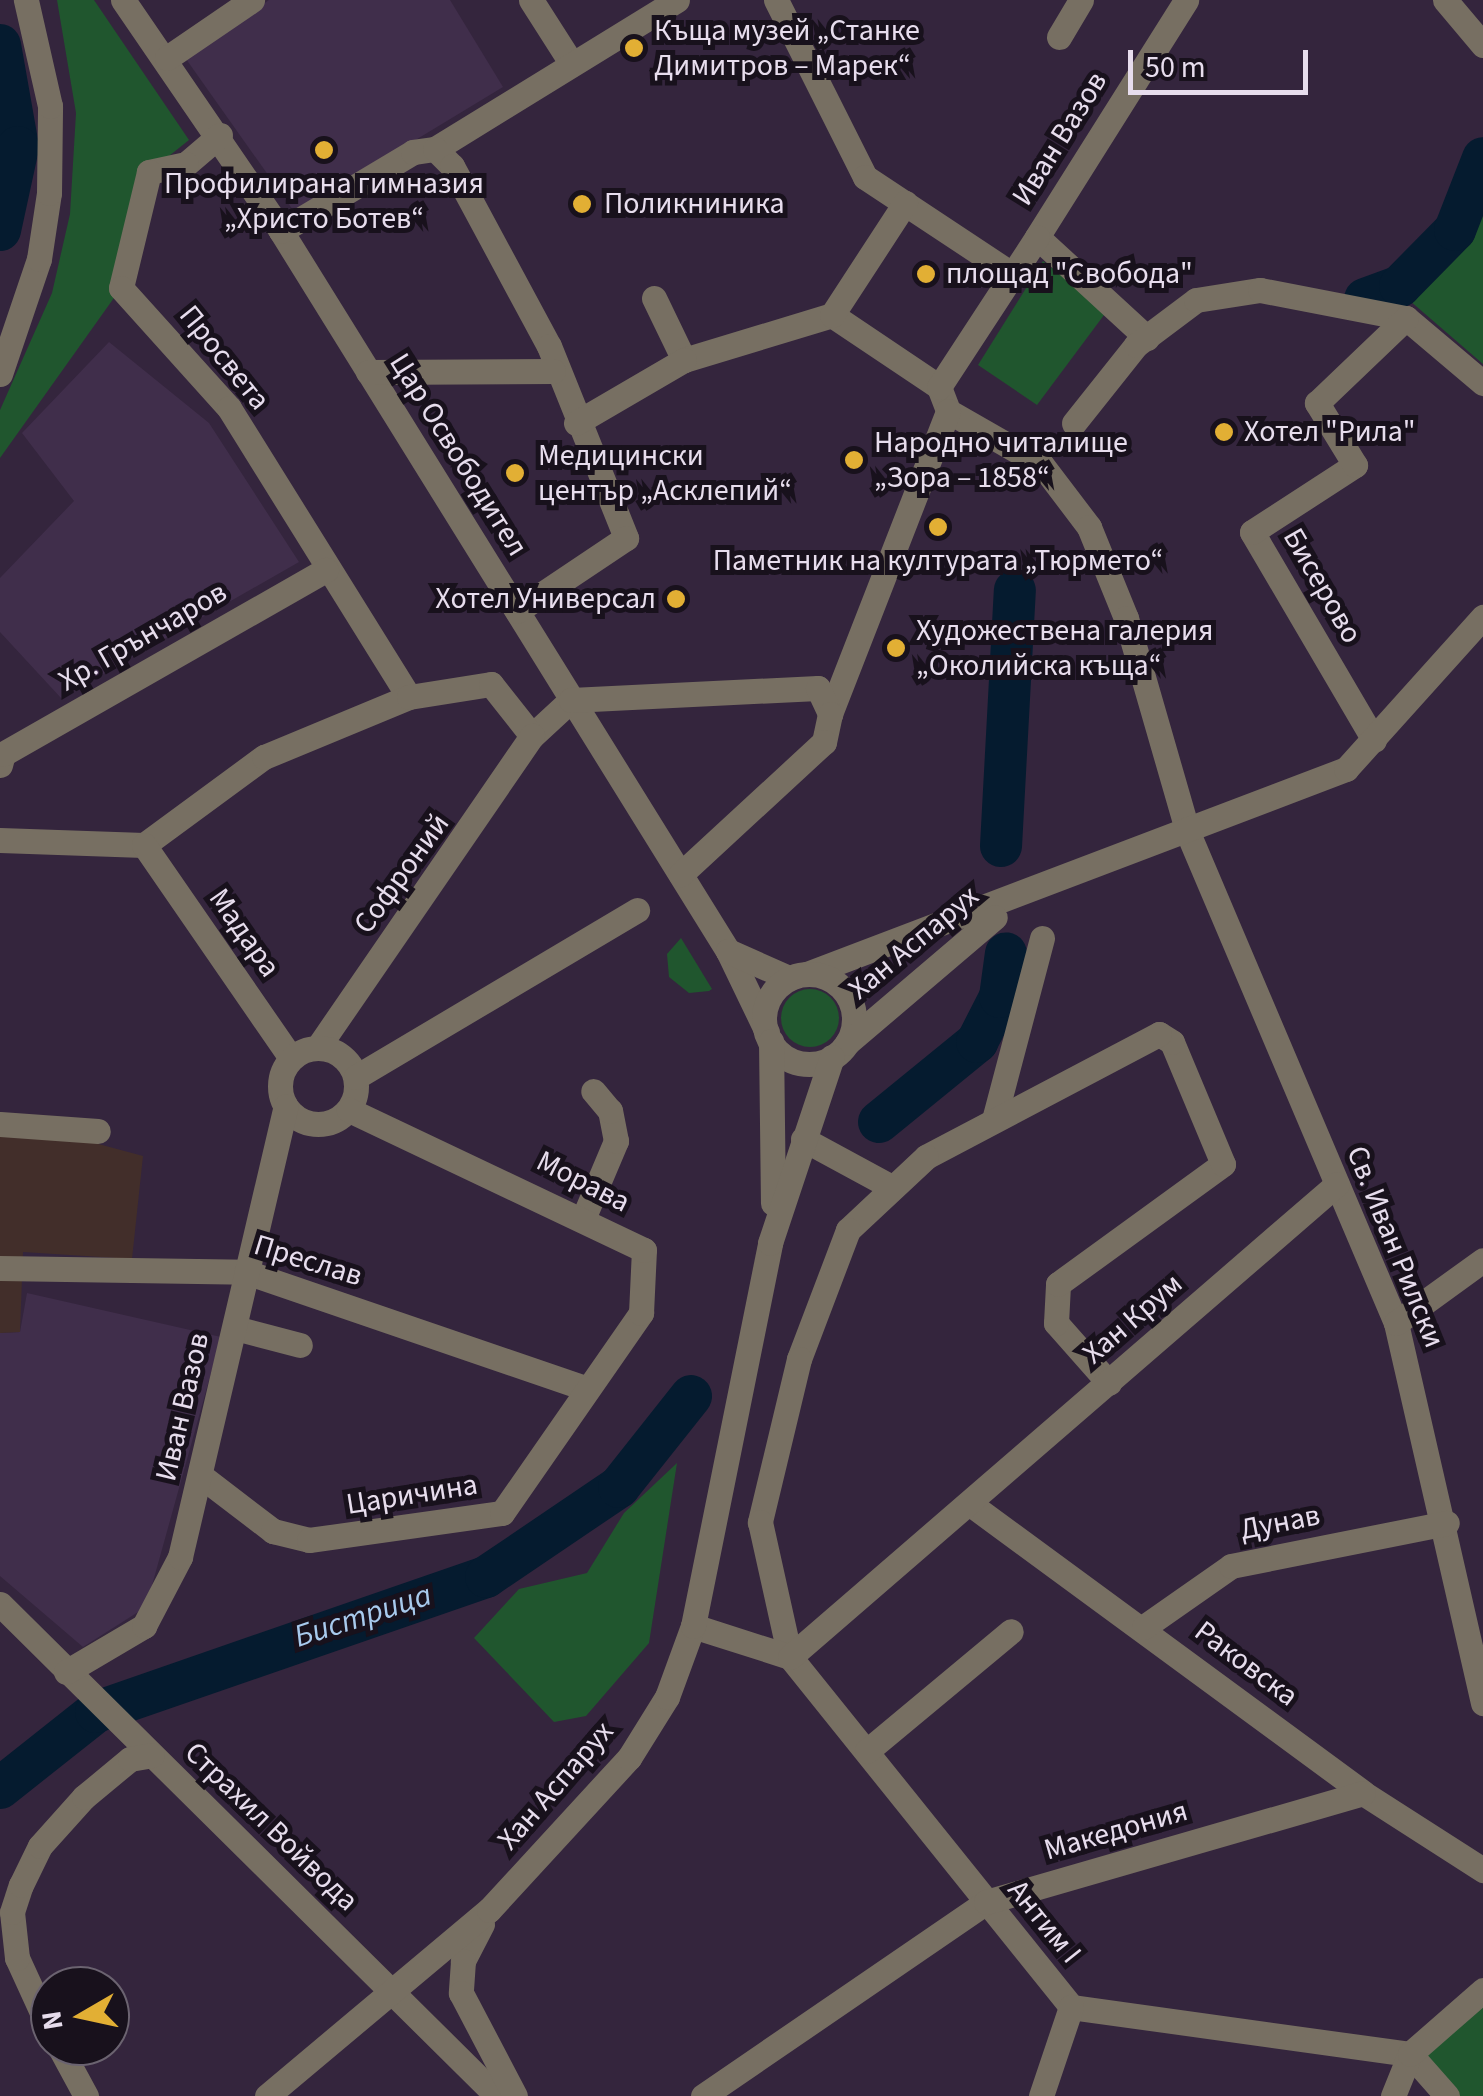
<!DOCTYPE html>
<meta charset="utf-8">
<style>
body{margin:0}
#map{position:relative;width:1483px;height:2096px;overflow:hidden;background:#34253d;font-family:"Source Sans 3",sans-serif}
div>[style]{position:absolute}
.built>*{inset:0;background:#402e4b}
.medical>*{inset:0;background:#422e2a}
.green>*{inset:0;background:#20562e}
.round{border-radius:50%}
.river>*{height:42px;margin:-21px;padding:0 21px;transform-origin:21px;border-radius:21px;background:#051b2f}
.minor>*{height:25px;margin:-12.5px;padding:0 12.5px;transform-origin:12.5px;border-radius:12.5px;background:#776f62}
.minor>.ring{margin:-12.5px;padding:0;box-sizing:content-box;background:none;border:25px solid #776f62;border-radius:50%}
.dots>*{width:28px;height:28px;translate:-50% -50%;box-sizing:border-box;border:5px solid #18111c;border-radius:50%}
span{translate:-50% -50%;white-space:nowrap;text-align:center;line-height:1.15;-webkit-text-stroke:10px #18111c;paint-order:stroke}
.poi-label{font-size:30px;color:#e7dded}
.left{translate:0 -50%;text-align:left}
.right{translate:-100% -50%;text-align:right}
.street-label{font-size:30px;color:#e7dded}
.water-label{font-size:32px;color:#a8caed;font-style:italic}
.north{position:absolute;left:30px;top:1966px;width:100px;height:100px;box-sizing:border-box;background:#18111c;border:2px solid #6b6370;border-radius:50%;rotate:261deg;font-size:28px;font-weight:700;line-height:40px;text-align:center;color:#e7dded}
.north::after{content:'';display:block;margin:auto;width:35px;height:45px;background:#e2af34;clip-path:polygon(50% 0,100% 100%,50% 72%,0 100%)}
.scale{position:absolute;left:1128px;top:50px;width:180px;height:45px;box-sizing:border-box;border:5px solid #e7dded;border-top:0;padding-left:12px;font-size:30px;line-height:35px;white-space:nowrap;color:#e7dded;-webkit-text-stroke:8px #18111c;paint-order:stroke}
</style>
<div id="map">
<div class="built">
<i style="clip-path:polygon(269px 0,450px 0,503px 87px,295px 213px,186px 59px)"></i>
<i style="clip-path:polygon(109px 342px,209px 423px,299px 562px,61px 698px,0 632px,0 578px,74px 501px,22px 433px)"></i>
<i style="clip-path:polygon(27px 1293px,221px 1337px,146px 1607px,83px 1647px,0 1576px,0 1333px,20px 1332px)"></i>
</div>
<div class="medical">
<i style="clip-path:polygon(0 1130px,65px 1135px,143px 1156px,132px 1259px,23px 1252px,20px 1332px,0 1333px)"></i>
</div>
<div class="green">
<i style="clip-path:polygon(57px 0,94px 0,189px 140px,149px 172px,121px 288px,0 458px,0 410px,52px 293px,70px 214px,76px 113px)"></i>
<i style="clip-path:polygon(1483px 190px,1483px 364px,1402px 294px,1475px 221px)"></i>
<i style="clip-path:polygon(1043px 261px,1107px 311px,1037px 405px,978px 365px)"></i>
<i style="clip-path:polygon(681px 938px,712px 989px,709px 991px,689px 993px,669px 977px,667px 954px)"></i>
<i class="round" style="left:781px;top:989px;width:58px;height:58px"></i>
<i style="clip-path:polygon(677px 1463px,649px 1643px,586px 1716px,554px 1722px,474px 1638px,519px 1589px,587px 1573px,624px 1513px)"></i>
<i style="clip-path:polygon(1483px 2001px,1483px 2096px,1454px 2096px,1422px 2057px)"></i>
</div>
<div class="river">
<i style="left:0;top:45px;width:104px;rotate:80deg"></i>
<i style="left:18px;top:147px;width:85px;rotate:102.2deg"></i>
<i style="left:1365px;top:299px;width:37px;rotate:-20deg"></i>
<i style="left:1400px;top:286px;width:78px;rotate:-45.5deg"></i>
<i style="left:1455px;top:230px;width:77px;rotate:-68.7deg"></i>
<i style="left:1001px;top:846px;width:256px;rotate:-86.9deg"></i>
<i style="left:879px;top:1122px;width:127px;rotate:-39.2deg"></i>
<i style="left:977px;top:1042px;width:51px;rotate:-62.9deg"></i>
<i style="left:1000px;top:997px;width:44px;rotate:-82.2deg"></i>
<i style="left:0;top:1788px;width:122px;rotate:-38.4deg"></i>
<i style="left:96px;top:1712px;width:413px;rotate:-19.1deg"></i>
<i style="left:486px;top:1577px;width:161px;rotate:-34.1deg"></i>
<i style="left:619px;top:1487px;width:116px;rotate:-51.6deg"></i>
</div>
<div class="minor">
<i style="left:123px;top:0;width:280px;rotate:55.6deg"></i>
<i style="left:281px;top:231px;width:847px;rotate:58.17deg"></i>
<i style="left:728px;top:951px;width:90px;rotate:64.3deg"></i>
<i style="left:531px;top:0;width:72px;rotate:57.4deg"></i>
<i style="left:776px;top:0;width:198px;rotate:63.3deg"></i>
<i style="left:865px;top:177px;width:178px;rotate:33.5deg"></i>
<i style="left:1445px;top:0;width:59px;rotate:49.8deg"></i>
<i style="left:1059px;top:37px;width:43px;rotate:-59.3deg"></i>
<i style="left:167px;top:58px;width:103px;rotate:-34.3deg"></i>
<i style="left:220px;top:135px;width:45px;rotate:139.5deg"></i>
<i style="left:186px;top:164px;width:38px;rotate:168deg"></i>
<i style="left:149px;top:172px;width:119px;rotate:103.6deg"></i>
<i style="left:121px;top:288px;width:161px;rotate:48deg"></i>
<i style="left:229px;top:408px;width:340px;rotate:58.1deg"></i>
<i style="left:435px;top:149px;width:284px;rotate:-31.6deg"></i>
<i style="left:281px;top:231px;width:154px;rotate:-30.9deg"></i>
<i style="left:413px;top:152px;width:22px;rotate:-8deg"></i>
<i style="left:435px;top:149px;width:24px;rotate:45deg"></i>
<i style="left:452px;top:166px;width:204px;rotate:61.7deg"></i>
<i style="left:549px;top:346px;width:207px;rotate:68.1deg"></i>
<i style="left:626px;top:538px;width:131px;rotate:146.2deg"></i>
<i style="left:654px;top:298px;width:69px;rotate:64.2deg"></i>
<i style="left:684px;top:360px;width:155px;rotate:-16.9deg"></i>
<i style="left:832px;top:315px;width:129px;rotate:33.9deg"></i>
<i style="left:939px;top:387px;width:26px;rotate:69deg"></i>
<i style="left:948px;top:411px;width:108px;rotate:29.9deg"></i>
<i style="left:1042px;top:465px;width:78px;rotate:52.8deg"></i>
<i style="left:1089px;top:527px;width:98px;rotate:67.9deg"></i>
<i style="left:1126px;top:618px;width:224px;rotate:73.9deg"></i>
<i style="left:1188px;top:833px;width:532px;rotate:67deg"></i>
<i style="left:1396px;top:1323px;width:390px;rotate:77.1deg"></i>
<i style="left:832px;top:315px;width:134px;rotate:-56.9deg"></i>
<i style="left:1147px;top:338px;width:149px;rotate:-137.4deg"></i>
<i style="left:1037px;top:237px;width:280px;rotate:-57.8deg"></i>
<i style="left:368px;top:372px;width:185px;rotate:-0.3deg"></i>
<i style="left:0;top:374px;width:121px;rotate:-71.3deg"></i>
<i style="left:39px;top:259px;width:67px;rotate:-81.4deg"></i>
<i style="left:49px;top:193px;width:87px;rotate:-89.3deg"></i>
<i style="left:50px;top:106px;width:109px;rotate:-102.8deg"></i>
<i style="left:939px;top:387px;width:179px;rotate:-56.8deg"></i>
<i style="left:576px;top:423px;width:125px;rotate:-30.3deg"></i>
<i style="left:1074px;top:423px;width:100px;rotate:-51.5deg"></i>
<i style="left:1136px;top:345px;width:75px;rotate:-36.9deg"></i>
<i style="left:1196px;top:300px;width:65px;rotate:-8.9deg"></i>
<i style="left:1260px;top:290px;width:149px;rotate:10.9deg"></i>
<i style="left:1406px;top:318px;width:101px;rotate:40.2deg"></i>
<i style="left:830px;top:714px;width:325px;rotate:-68.7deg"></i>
<i style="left:532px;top:736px;width:53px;rotate:-42.7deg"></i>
<i style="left:571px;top:700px;width:247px;rotate:-2.8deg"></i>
<i style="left:818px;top:688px;width:29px;rotate:65deg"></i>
<i style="left:830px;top:714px;width:29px;rotate:102deg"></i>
<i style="left:824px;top:742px;width:195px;rotate:137.3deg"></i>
<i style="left:1374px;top:740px;width:241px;rotate:-120.4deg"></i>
<i style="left:1252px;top:532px;width:123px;rotate:-33deg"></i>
<i style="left:1355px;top:465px;width:73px;rotate:-121.5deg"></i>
<i style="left:1317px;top:403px;width:123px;rotate:-43.7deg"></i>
<i style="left:0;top:765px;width:11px;rotate:-75deg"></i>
<i style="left:3px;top:754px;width:372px;rotate:-29.7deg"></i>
<i style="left:0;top:840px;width:144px;rotate:2deg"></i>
<i style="left:144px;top:845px;width:149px;rotate:-36.3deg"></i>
<i style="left:264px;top:757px;width:157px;rotate:-22.5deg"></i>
<i style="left:409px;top:697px;width:83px;rotate:-9deg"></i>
<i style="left:491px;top:684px;width:66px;rotate:51.7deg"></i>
<i style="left:144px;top:845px;width:259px;rotate:55.4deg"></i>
<i style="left:728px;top:951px;width:67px;rotate:23.9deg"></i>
<i style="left:807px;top:974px;width:577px;rotate:-20.82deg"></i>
<i style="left:1346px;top:769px;width:205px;rotate:-48deg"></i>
<i class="ring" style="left:764px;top:974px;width:65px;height:65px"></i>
<i style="left:771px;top:1041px;width:162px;rotate:89.3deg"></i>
<i style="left:847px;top:1043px;width:194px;rotate:-40.4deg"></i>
<i style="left:318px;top:1047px;width:378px;rotate:-55.5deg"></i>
<i class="ring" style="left:280px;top:1048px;width:51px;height:51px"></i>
<i style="left:356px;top:1077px;width:327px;rotate:-30.7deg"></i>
<i style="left:995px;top:1116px;width:184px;rotate:-75.2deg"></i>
<i style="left:0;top:1124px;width:98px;rotate:4.1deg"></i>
<i style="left:803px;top:1139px;width:97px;rotate:28.4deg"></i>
<i style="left:583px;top:1219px;width:85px;rotate:-67.1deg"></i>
<i style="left:616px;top:1141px;width:31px;rotate:-101deg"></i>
<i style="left:610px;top:1111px;width:26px;rotate:-130deg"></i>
<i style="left:0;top:1268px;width:246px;rotate:0.9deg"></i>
<i style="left:246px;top:1272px;width:357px;rotate:18.9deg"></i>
<i style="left:1396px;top:1323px;width:107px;rotate:-35.9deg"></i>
<i style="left:235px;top:1328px;width:67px;rotate:14.7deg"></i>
<i style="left:1109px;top:1383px;width:80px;rotate:-131.5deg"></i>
<i style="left:1056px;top:1323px;width:39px;rotate:-87deg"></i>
<i style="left:1058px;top:1284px;width:204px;rotate:-36deg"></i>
<i style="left:1223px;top:1164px;width:132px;rotate:-112.7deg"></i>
<i style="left:1172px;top:1042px;width:15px;rotate:-148deg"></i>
<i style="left:1159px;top:1034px;width:263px;rotate:152.2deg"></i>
<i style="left:926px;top:1157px;width:107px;rotate:136.9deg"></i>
<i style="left:848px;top:1230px;width:138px;rotate:110.8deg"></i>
<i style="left:799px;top:1359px;width:168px;rotate:103.5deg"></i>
<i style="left:760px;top:1522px;width:138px;rotate:77.5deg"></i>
<i style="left:790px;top:1657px;width:449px;rotate:51.2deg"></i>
<i style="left:1071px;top:2007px;width:342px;rotate:7.9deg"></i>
<i style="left:201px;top:1476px;width:91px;rotate:37.4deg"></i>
<i style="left:273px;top:1531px;width:37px;rotate:14deg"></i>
<i style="left:309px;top:1540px;width:195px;rotate:-8deg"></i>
<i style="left:502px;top:1513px;width:244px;rotate:-55.2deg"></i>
<i style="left:641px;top:1313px;width:63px;rotate:-87.3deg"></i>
<i style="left:644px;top:1250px;width:327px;rotate:-154.6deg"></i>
<i style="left:973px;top:1506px;width:484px;rotate:36.3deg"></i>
<i style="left:1363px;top:1793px;width:143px;rotate:32.7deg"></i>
<i style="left:0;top:1604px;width:699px;rotate:44.71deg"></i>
<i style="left:693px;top:1626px;width:102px;rotate:17.7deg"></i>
<i style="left:1144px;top:1627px;width:106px;rotate:-35deg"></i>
<i style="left:1231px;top:1566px;width:220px;rotate:-11.3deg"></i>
<i style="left:790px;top:1657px;width:723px;rotate:-40.85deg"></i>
<i style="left:66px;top:1672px;width:91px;rotate:-30.5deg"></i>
<i style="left:144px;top:1626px;width:78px;rotate:-62.4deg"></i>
<i style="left:180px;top:1557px;width:463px;rotate:-76.8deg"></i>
<i style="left:867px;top:1751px;width:187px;rotate:-39.8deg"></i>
<i style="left:482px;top:1924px;width:42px;rotate:117.2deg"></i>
<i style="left:463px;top:1961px;width:32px;rotate:94deg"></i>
<i style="left:461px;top:1993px;width:116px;rotate:62.3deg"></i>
<i style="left:50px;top:2030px;width:79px;rotate:-114.6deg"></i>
<i style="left:17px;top:1958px;width:46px;rotate:-96.2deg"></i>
<i style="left:12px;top:1912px;width:28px;rotate:-72deg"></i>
<i style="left:21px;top:1885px;width:43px;rotate:-64deg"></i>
<i style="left:40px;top:1846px;width:66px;rotate:-48.1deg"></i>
<i style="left:84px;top:1797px;width:60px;rotate:-39.6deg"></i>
<i style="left:130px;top:1759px;width:22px;rotate:-10deg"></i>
<i style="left:59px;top:2046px;width:57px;rotate:61.6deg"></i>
<i style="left:1410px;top:2054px;width:56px;rotate:48.6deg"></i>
<i style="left:267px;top:2096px;width:290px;rotate:-40deg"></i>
<i style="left:489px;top:1910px;width:207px;rotate:-47.4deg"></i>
<i style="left:629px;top:1758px;width:72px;rotate:-58.1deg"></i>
<i style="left:667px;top:1697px;width:76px;rotate:-69.9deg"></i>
<i style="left:693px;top:1626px;width:391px;rotate:-78.6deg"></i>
<i style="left:770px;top:1243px;width:196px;rotate:-71.6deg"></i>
<i style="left:703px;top:2096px;width:343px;rotate:-34.4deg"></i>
<i style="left:986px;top:1902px;width:392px;rotate:-16.1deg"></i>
<i style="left:1041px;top:2096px;width:94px;rotate:-71.4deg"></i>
<i style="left:1393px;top:2096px;width:45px;rotate:-68deg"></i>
<i style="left:1410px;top:2054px;width:97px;rotate:-41.2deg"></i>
</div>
<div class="dots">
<i style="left:634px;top:48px;background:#e2af34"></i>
<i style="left:324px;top:150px;background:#e2af34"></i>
<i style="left:582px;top:204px;background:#e2af34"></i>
<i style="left:926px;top:274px;background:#e2af34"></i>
<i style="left:1224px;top:432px;background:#e2af34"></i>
<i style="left:854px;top:460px;background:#e2af34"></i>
<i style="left:515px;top:473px;background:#e2af34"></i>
<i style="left:938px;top:527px;background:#e2af34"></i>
<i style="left:676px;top:599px;background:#e2af34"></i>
<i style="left:896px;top:648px;background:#e2af34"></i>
</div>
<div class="poi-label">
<span class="left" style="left:654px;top:48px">Къща музей „Станке<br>Димитров – Марек“</span>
<span style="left:324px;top:201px">Профилирана гимназия<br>„Христо Ботев“</span>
<span class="left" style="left:604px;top:204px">Поликниника</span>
<span class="left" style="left:946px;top:274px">площад "Свобода"</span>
<span class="left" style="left:1244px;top:432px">Хотел "Рила"</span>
<span class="left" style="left:874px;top:460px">Народно читалище<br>„Зора – 1858“</span>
<span class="left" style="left:538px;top:473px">Медицински<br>център „Асклепий“</span>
<span style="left:938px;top:561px">Паметник на културата „Тюрмето“</span>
<span class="right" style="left:656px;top:599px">Хотел Универсал</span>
<span class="left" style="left:916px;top:648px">Художествена галерия<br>„Околийска къща“</span>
</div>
<div class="street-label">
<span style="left:1060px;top:139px;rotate:-58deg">Иван Вазов</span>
<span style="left:224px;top:358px;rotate:51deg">Просвета</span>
<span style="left:458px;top:455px;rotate:58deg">Цар Освободител</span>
<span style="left:1322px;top:586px;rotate:60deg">Бисерово</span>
<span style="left:143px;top:637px;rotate:-30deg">Хр. Грънчаров</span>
<span style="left:402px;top:874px;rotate:-54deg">Софроний</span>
<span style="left:244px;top:933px;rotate:55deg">Мадара</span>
<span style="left:914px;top:943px;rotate:-40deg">Хан Аспарух</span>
<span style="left:583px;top:1182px;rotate:27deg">Морава</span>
<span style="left:1395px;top:1247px;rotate:68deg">Св. Иван Рилски</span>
<span style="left:308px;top:1261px;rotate:17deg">Преслав</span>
<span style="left:1133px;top:1319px;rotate:-41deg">Хан Крум</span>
<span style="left:183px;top:1407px;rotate:-77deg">Иван Вазов</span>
<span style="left:412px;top:1495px;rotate:-9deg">Царичина</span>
<span style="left:1280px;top:1523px;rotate:-11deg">Дунав</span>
<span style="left:1246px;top:1664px;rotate:37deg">Раковска</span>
<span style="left:556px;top:1786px;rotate:-49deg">Хан Аспарух</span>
<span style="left:271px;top:1827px;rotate:44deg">Страхил Войвода</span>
<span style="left:1116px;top:1831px;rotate:-16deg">Македония</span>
<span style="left:1044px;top:1922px;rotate:51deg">Антим I</span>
</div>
<div class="water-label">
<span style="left:363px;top:1616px;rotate:-18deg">Бистрица</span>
</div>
<div class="north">N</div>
<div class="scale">50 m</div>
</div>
